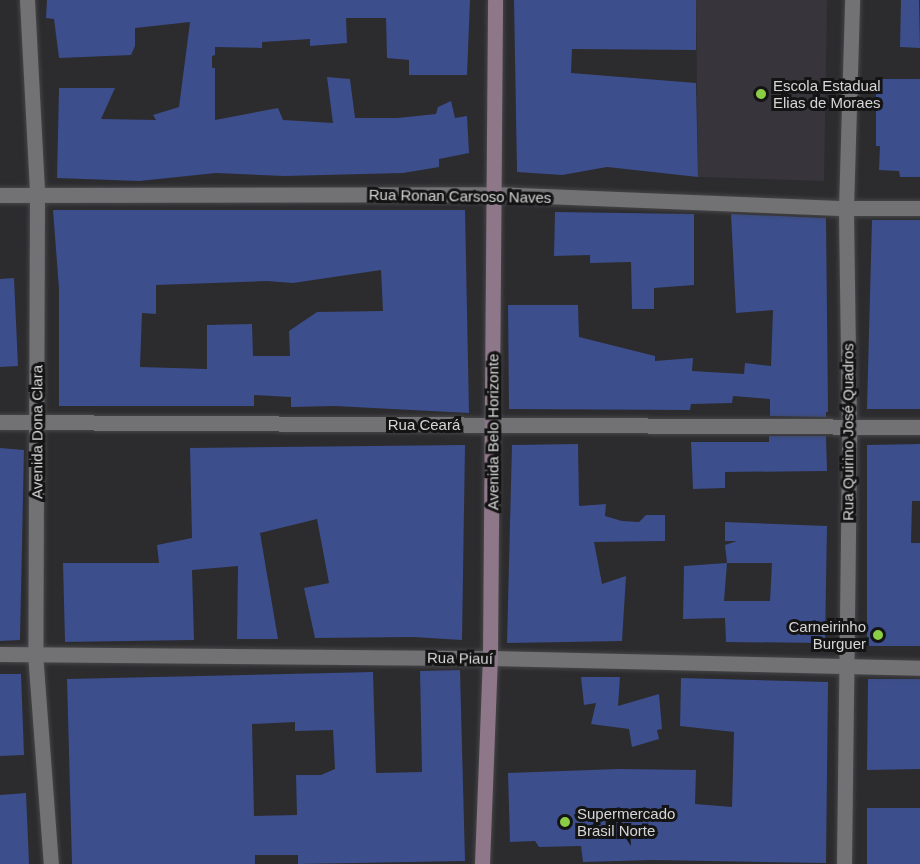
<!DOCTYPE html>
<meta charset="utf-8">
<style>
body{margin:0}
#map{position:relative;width:920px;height:864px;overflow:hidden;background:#2c2b2e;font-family:Helvetica,sans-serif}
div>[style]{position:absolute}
.built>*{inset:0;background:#37343c}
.building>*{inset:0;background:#3c4e8c}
.roads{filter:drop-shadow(0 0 2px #464648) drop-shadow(0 0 2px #464648)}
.street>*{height:15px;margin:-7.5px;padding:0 7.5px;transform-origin:7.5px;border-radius:7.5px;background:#727174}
.secondary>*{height:15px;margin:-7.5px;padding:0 7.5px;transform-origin:7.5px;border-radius:7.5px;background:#8f778a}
.dots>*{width:16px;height:16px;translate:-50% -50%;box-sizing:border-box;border:3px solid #141415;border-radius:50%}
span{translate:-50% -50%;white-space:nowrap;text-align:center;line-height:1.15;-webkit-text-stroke:6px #141415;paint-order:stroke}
.poi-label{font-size:15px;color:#d6d6d7}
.left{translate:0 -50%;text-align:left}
.right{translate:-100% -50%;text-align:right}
.street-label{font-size:15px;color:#d6d6d7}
</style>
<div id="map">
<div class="built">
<i style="clip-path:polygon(696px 0,827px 0,824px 181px,698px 177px)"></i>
</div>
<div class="building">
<i style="clip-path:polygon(47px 0,470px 0,467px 75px,409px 75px,409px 60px,387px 58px,386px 18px,346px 18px,347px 43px,310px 46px,310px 39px,262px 42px,262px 48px,215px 47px,215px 55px,212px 56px,212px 68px,215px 68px,215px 120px,278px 108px,283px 120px,333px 123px,327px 77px,350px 79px,355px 118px,397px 118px,436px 114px,438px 107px,451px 101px,455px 118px,467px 116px,469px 153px,439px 159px,439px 167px,403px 173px,284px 176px,216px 173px,139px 181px,57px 178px,59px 88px,115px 88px,101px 119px,156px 120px,153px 115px,179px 107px,190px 22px,135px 28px,135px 46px,131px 55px,59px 58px,54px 19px,46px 18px)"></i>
<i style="clip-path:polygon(514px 0,696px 0,696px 50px,572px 49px,571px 73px,696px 83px,698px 177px,607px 167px,562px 175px,517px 172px)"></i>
<i style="clip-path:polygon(901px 0,919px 0,920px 48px,900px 47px)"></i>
<i style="clip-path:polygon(876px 79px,920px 79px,920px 177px,900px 177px,899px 171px,879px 170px,880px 146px,876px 146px)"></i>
<i style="clip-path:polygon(evenodd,53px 210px,465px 210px,469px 413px,335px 406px,291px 407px,291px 397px,254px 395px,254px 406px,59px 406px,59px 289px,53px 210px,381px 270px,383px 311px,317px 312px,289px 331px,290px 356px,253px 356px,252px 324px,207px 325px,207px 369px,140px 367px,142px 313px,156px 314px,156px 285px,267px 281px,293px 283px,381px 270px)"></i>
<i style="clip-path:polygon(555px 212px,694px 214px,694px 285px,654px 288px,654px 309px,632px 309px,631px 262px,590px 263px,590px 255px,554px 256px)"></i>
<i style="clip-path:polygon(731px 214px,826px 218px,828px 412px,826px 412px,826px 417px,770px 416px,770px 399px,733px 396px,732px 403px,691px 404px,690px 410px,509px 409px,508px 305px,578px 305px,579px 337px,655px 356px,655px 361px,693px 358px,692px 371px,744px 374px,745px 363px,771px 366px,773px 310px,736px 313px)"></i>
<i style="clip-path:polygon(872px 220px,920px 220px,920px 409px,867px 409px)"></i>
<i style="clip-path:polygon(14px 278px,18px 366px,0 367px,0 279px)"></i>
<i style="clip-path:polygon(769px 436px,826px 436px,827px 471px,725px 472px,725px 488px,693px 489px,691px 442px,769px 442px)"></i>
<i style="clip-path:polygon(578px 444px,579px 506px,606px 504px,605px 516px,622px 521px,639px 522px,646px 515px,665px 515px,665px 541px,594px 542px,602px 584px,626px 576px,622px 641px,507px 643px,512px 445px)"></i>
<i style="clip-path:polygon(920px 444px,920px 501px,912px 501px,911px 543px,920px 543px,920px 646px,867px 646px,867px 445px)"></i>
<i style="clip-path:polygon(465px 445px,462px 640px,413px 637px,315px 638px,304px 588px,329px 583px,317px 519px,260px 533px,278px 639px,237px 639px,238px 566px,192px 570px,194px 640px,65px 642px,63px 563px,159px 563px,157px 545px,192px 538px,190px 448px)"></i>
<i style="clip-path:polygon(0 448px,24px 450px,20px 640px,0 641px)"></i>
<i style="clip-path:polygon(evenodd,725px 522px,827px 526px,825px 643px,726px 642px,725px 618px,683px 619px,684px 566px,727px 563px,725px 545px,737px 541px,725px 541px,725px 522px,727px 563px,772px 563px,770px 601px,724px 601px,727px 563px)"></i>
<i style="clip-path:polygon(evenodd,460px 670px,465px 861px,298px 864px,298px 855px,255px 855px,255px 864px,72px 864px,67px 679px,373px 672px,376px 773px,422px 772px,420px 671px,460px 670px,295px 722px,295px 731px,333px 730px,335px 769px,321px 775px,296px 775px,297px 815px,254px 816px,252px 724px,295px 722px)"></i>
<i style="clip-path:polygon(0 674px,21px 674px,24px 755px,0 756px)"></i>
<i style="clip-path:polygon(581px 677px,620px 677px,618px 706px,659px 694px,662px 729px,657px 730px,659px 739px,632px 747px,629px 729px,591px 724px,596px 703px,584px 705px)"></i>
<i style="clip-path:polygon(681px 678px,828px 682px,826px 863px,653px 860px,583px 862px,581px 846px,539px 847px,535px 841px,510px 842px,508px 773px,618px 769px,696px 770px,695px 804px,732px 807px,734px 732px,680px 726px)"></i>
<i style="clip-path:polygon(868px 679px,920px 679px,920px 769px,867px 770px)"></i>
<i style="clip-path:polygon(26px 793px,29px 864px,0 864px,0 795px)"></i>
<i style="clip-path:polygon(867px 808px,920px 808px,920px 864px,867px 864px)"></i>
</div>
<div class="roads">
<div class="street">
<i style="left:27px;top:0;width:194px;rotate:87deg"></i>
<i style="left:37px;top:194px;width:459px;rotate:90.2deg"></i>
<i style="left:35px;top:653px;width:212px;rotate:85.7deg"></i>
<i style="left:0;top:195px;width:493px;rotate:-0.1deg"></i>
<i style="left:493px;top:194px;width:353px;rotate:2.3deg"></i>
<i style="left:846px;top:208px;width:74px"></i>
<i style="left:0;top:422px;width:920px;rotate:0.31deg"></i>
<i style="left:0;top:654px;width:490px;rotate:0.5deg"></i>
<i style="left:490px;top:658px;width:430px;rotate:1.3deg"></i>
<i style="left:844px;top:864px;width:437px;rotate:-89.3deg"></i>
<i style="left:849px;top:427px;width:219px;rotate:-90.8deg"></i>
<i style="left:846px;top:208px;width:208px;rotate:-88.3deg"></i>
</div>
<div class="secondary">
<i style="left:482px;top:864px;width:206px;rotate:-87.8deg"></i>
<i style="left:490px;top:658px;width:658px;rotate:-89.56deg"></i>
</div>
</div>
<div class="dots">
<i style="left:761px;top:94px;background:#8bce46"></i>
<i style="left:878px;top:635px;background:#8bce46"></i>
<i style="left:565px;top:822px;background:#8bce46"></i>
</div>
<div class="poi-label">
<span class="left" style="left:773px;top:94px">Escola Estadual<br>Elias de Moraes</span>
<span class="right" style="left:866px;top:635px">Carneirinho<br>Burguer</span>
<span class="left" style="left:577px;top:822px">Supermercado<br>Brasil Norte</span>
</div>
<div class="street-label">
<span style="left:460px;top:196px;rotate:1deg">Rua Ronan Carsoso Naves</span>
<span style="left:424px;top:425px">Rua Ceará</span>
<span style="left:37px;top:432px;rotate:-90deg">Avenida Dona Clara</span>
<span style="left:493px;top:432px;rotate:-90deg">Avenida Belo Horizonte</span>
<span style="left:848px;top:432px;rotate:-90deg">Rua Quirino José Quadros</span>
<span style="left:460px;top:658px;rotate:1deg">Rua Piauí</span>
</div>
</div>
